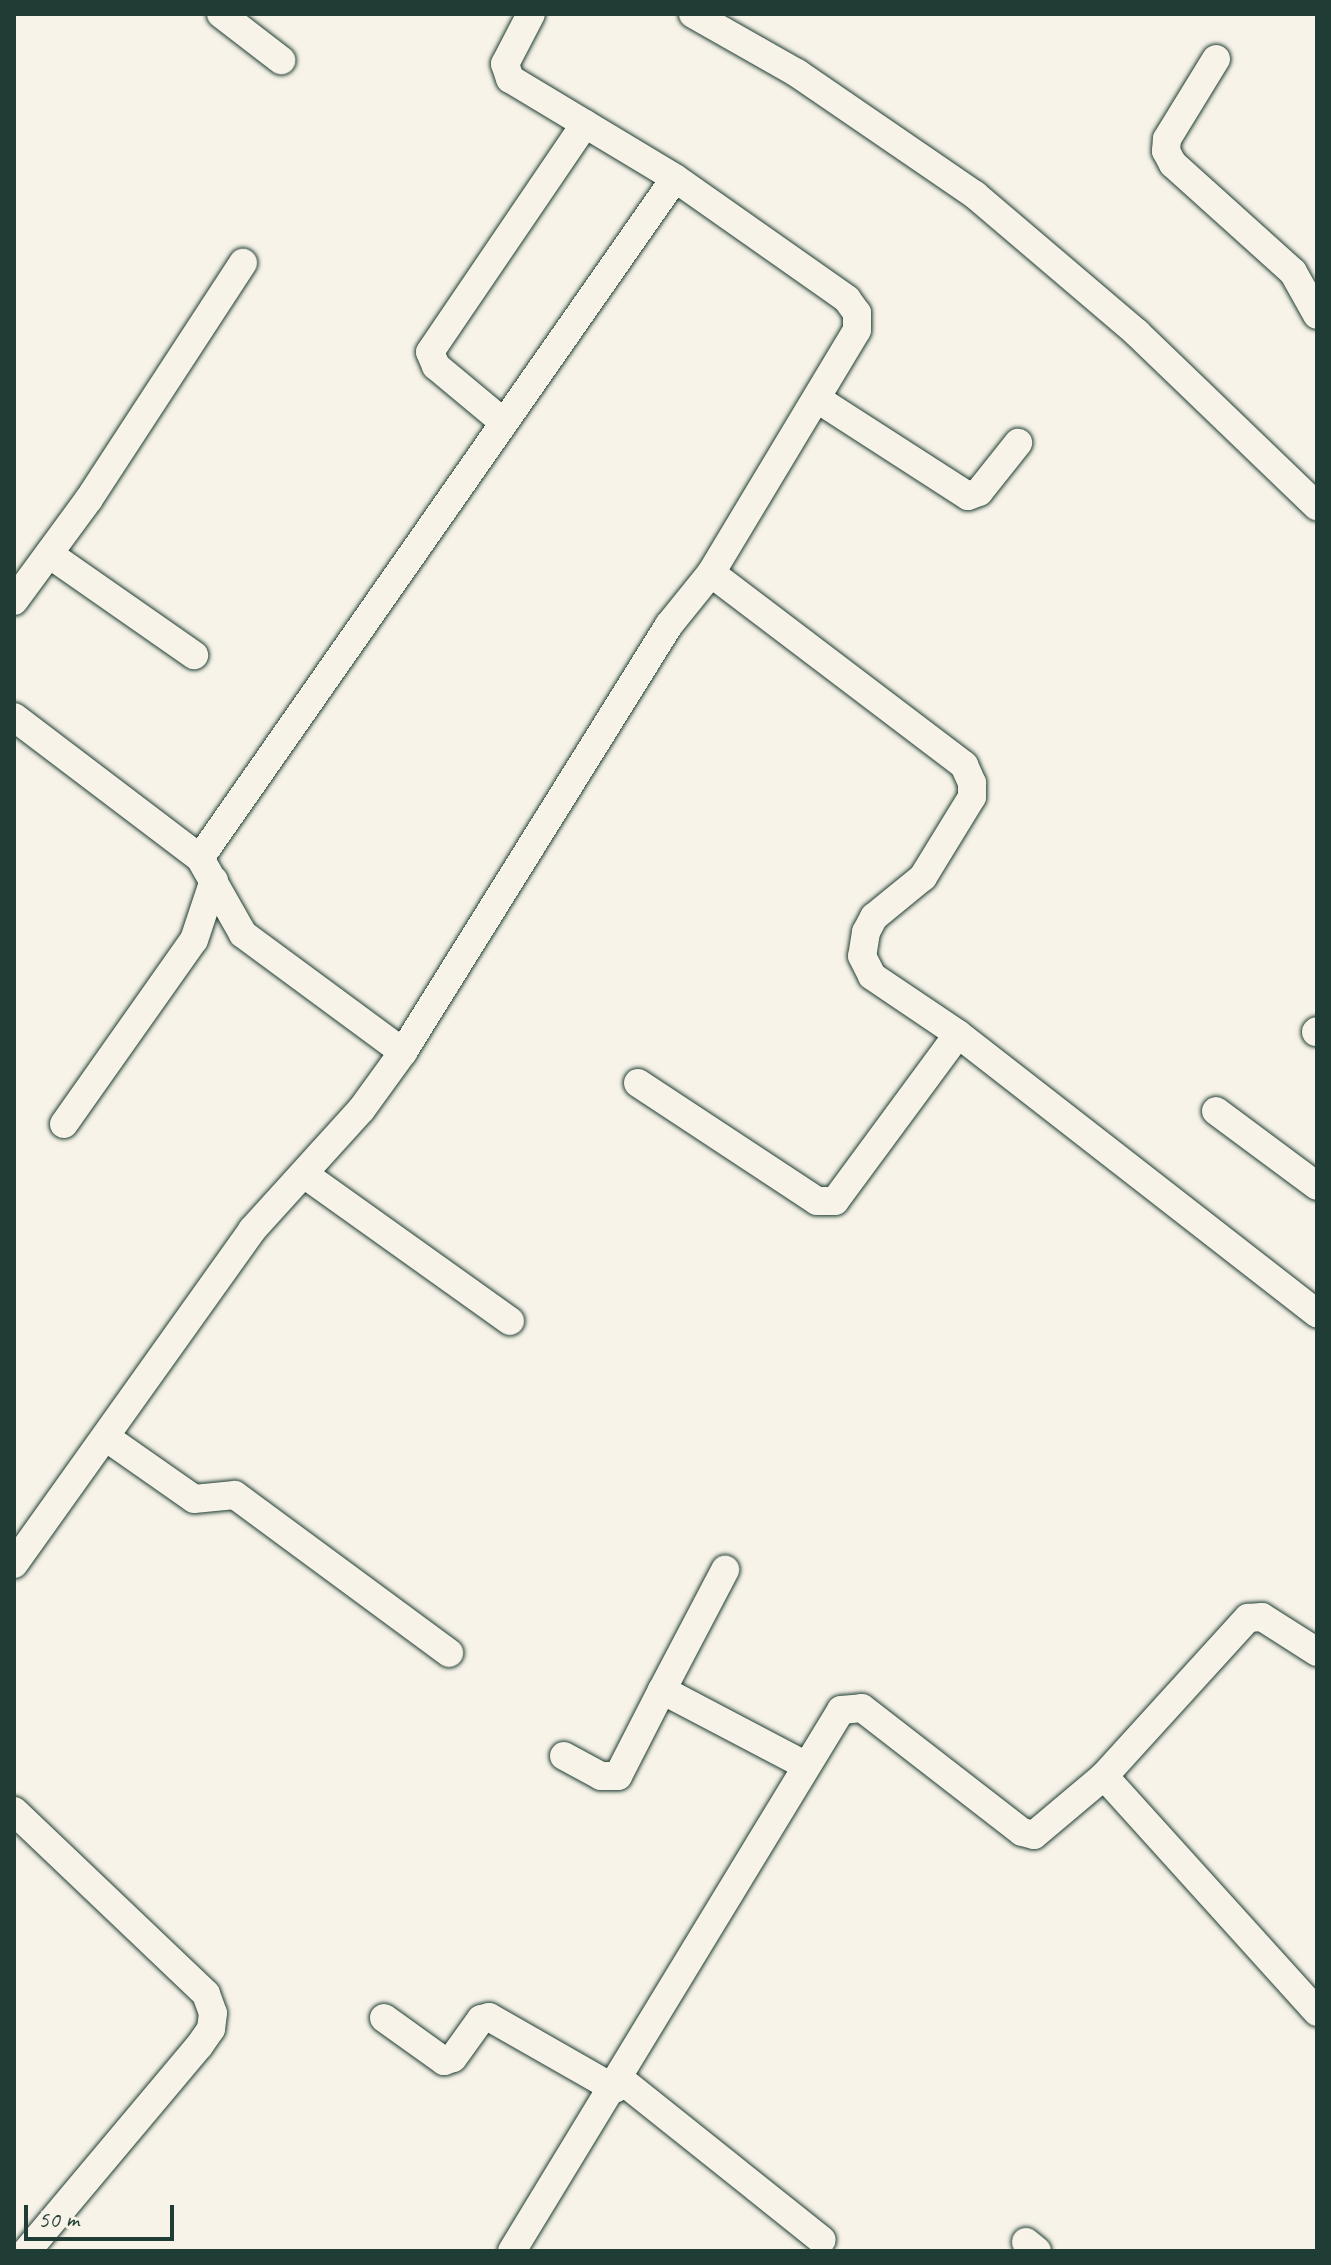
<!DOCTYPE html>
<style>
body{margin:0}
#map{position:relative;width:1331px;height:2265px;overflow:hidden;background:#f7f3e8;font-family:Caveat,sans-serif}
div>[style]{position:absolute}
.roads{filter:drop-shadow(0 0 2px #1f3d34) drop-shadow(0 0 2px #1f3d34)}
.minor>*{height:28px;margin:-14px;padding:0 14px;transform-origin:14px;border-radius:14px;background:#f7f3e8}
span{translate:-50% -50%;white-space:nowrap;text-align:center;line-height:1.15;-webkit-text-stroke:8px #f7f3e8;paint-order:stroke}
.frame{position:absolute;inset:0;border:16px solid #1f3d34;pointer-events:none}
.scale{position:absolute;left:24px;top:2205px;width:150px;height:36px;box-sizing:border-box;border:4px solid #1f3d34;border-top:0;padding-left:10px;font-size:24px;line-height:28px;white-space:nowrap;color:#1f3d34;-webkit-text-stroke:6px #f7f3e8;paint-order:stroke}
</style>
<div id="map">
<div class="roads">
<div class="minor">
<i style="left:221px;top:14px;width:76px;rotate:37.5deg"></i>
<i style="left:693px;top:14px;width:120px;rotate:29.6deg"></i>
<i style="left:797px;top:73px;width:216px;rotate:34.4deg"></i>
<i style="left:975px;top:195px;width:213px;rotate:40.4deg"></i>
<i style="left:1137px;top:333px;width:250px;rotate:43.9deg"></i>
<i style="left:1216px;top:59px;width:94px;rotate:121.5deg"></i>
<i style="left:1167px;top:139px;width:12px;rotate:95deg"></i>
<i style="left:1166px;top:151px;width:15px;rotate:62deg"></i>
<i style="left:1173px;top:164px;width:161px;rotate:42deg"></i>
<i style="left:1293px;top:272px;width:49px;rotate:60.8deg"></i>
<i style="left:819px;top:400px;width:177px;rotate:32.8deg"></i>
<i style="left:968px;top:496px;width:12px;rotate:-20deg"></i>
<i style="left:979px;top:492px;width:63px;rotate:-51.5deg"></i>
<i style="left:502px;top:421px;width:86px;rotate:-140.2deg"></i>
<i style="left:436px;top:366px;width:15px;rotate:-113deg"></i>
<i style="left:430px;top:352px;width:276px;rotate:-55.8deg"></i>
<i style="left:49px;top:554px;width:177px;rotate:34.9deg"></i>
<i style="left:711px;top:573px;width:318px;rotate:37.2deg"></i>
<i style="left:964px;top:765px;width:20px;rotate:66deg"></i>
<i style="left:972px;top:783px;width:14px;rotate:90deg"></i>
<i style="left:972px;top:797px;width:94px;rotate:121.5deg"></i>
<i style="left:923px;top:877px;width:63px;rotate:140.8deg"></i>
<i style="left:874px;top:917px;width:17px;rotate:118deg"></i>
<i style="left:866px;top:932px;width:24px;rotate:99deg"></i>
<i style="left:862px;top:956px;width:22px;rotate:63deg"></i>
<i style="left:872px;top:976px;width:104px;rotate:34deg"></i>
<i style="left:958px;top:1034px;width:455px;rotate:37.9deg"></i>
<i style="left:14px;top:601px;width:127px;rotate:-53.7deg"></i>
<i style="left:89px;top:499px;width:282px;rotate:-56.9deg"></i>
<i style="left:14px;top:717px;width:233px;rotate:37.2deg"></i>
<i style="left:200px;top:858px;width:87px;rotate:60.5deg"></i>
<i style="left:243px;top:934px;width:199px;rotate:36.4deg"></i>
<i style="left:200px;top:858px;width:829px;rotate:-55.06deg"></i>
<i style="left:1316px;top:1032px;width:1px;rotate:-45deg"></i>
<i style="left:638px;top:1083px;width:214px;rotate:33.4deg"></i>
<i style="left:817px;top:1201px;width:18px"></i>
<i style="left:835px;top:1201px;width:207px;rotate:-53.6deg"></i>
<i style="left:1216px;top:1111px;width:126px;rotate:36.6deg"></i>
<i style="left:64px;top:1124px;width:225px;rotate:-54.8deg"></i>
<i style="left:194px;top:940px;width:63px;rotate:-71.6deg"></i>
<i style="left:304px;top:1174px;width:253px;rotate:35.5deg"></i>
<i style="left:107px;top:1438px;width:106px;rotate:35deg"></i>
<i style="left:194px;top:1499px;width:41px;rotate:-5.6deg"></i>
<i style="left:235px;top:1495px;width:266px;rotate:36.4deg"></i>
<i style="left:14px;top:1564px;width:410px;rotate:-54.5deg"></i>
<i style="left:252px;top:1230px;width:162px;rotate:-47.8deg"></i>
<i style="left:361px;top:1110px;width:72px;rotate:-54.1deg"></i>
<i style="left:403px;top:1052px;width:503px;rotate:-58.08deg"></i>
<i style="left:669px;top:625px;width:67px;rotate:-51.1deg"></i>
<i style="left:711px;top:573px;width:283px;rotate:-59deg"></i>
<i style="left:857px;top:330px;width:17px;rotate:-90deg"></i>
<i style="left:857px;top:313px;width:17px;rotate:-126deg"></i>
<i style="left:847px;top:299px;width:210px;rotate:-144.9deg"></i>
<i style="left:675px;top:178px;width:192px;rotate:-149deg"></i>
<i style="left:510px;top:79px;width:16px;rotate:-108deg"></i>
<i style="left:505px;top:64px;width:56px;rotate:-62.5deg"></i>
<i style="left:662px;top:1690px;width:136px;rotate:-62.3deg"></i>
<i style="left:564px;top:1756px;width:42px;rotate:28.4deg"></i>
<i style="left:601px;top:1776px;width:17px"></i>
<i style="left:618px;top:1776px;width:97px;rotate:-62.9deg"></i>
<i style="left:662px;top:1690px;width:161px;rotate:27.7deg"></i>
<i style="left:1104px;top:1776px;width:318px;rotate:47.9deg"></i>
<i style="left:14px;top:1811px;width:265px;rotate:43.6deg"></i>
<i style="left:206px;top:1994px;width:20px;rotate:70deg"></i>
<i style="left:213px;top:2013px;width:16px;rotate:97deg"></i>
<i style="left:211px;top:2029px;width:21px;rotate:125deg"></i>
<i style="left:199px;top:2046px;width:268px;rotate:130deg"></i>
<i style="left:384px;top:2018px;width:74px;rotate:35.6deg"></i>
<i style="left:444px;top:2061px;width:9px;rotate:-18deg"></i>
<i style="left:453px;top:2058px;width:48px;rotate:-54.3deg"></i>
<i style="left:481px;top:2019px;width:8px;rotate:-14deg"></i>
<i style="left:489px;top:2017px;width:145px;rotate:29.7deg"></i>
<i style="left:620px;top:2079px;width:258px;rotate:38.6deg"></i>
<i style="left:1026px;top:2242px;width:14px;rotate:39deg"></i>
<i style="left:512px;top:2251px;width:633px;rotate:-58.69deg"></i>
<i style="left:841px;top:1710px;width:21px;rotate:-5deg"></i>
<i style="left:862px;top:1708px;width:202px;rotate:37.8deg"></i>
<i style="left:1022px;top:1832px;width:12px;rotate:14deg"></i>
<i style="left:1034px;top:1835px;width:92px;rotate:-40.1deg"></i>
<i style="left:1104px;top:1776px;width:214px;rotate:-47.7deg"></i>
<i style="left:1248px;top:1618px;width:14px;rotate:-4deg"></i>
<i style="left:1262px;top:1617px;width:65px;rotate:32.5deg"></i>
</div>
</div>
<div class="frame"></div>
<div class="scale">50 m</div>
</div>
